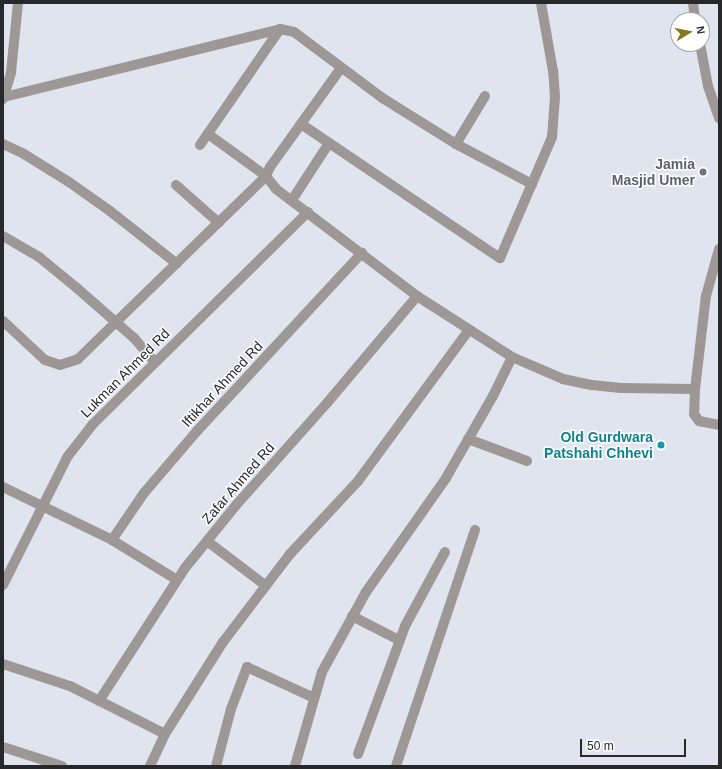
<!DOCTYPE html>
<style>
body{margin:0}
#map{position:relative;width:722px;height:769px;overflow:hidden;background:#dfe4ef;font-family:Arial,sans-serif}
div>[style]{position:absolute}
.street>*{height:10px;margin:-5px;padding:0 5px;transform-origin:5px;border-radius:5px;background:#9d9795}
.dots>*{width:11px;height:11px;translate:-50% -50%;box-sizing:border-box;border:2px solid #fff;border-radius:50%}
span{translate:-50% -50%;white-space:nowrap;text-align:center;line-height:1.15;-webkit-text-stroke:3px #fff;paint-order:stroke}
.worship-label{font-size:14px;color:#5b616d;font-weight:700}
.right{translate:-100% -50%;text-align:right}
.street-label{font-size:14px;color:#26282c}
.culture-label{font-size:14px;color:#0d838f;font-weight:700}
.frame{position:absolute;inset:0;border:4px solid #26282c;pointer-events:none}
.north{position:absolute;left:670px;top:12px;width:40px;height:40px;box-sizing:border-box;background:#fff;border:1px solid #a8a9ab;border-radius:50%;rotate:80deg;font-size:11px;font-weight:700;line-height:16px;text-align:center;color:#26282c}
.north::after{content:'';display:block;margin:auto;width:14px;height:18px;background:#87791d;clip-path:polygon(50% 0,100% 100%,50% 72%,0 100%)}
.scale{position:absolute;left:580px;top:739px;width:106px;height:18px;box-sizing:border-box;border:2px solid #26282c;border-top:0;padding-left:5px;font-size:12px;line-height:14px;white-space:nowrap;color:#26282c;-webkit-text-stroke:3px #fff;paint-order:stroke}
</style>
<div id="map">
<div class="street">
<i style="left:693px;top:3px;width:17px;rotate:83deg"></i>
<i style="left:700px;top:44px;width:43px;rotate:79.2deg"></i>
<i style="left:708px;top:86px;width:34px;rotate:71deg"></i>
<i style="left:341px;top:68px;width:122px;rotate:125.6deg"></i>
<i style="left:270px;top:167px;width:10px;rotate:114deg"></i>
<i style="left:266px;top:176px;width:16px;rotate:52deg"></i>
<i style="left:276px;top:189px;width:177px;rotate:37.2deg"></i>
<i style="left:417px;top:296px;width:113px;rotate:32.7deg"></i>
<i style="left:512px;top:357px;width:56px;rotate:23.3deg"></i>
<i style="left:563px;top:379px;width:30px;rotate:12deg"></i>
<i style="left:592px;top:385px;width:29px;rotate:6deg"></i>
<i style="left:621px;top:388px;width:74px;rotate:0.8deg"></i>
<i style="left:695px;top:389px;width:25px;rotate:92deg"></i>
<i style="left:694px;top:414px;width:9px;rotate:54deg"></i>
<i style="left:699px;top:421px;width:20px;rotate:11deg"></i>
<i style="left:4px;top:97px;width:284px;rotate:-13.8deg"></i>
<i style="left:280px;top:29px;width:14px;rotate:12deg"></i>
<i style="left:294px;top:32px;width:112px;rotate:36.7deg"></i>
<i style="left:384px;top:99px;width:85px;rotate:32deg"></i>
<i style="left:456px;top:144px;width:86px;rotate:27.8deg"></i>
<i style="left:3px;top:99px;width:28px;rotate:-73deg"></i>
<i style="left:11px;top:72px;width:69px;rotate:-84.2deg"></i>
<i style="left:301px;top:124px;width:240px;rotate:34deg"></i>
<i style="left:500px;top:258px;width:132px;rotate:-66.7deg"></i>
<i style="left:552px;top:137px;width:40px;rotate:-85.7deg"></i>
<i style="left:555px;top:97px;width:26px;rotate:-94deg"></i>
<i style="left:553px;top:71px;width:69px;rotate:-100deg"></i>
<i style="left:3px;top:144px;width:23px;rotate:25deg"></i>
<i style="left:24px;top:154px;width:53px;rotate:31.9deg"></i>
<i style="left:69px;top:182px;width:50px;rotate:35.3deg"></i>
<i style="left:110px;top:211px;width:85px;rotate:38.3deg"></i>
<i style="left:456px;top:144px;width:56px;rotate:-58.9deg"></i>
<i style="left:200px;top:145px;width:141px;rotate:-55.4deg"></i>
<i style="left:176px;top:185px;width:57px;rotate:41.5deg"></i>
<i style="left:292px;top:200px;width:68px;rotate:-57deg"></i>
<i style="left:3px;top:236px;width:42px;rotate:30.3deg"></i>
<i style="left:39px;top:257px;width:50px;rotate:39.4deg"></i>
<i style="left:78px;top:289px;width:74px;rotate:41.2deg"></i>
<i style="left:134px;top:338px;width:32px;rotate:49deg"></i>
<i style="left:3px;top:321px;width:57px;rotate:42.9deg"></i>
<i style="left:45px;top:360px;width:16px;rotate:18deg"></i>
<i style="left:60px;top:365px;width:19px;rotate:-18deg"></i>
<i style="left:78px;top:359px;width:262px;rotate:-44.2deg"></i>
<i style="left:266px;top:176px;width:72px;rotate:-144.1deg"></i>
<i style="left:695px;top:389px;width:94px;rotate:-83.3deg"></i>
<i style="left:706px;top:296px;width:49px;rotate:-74.5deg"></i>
<i style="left:468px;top:439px;width:63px;rotate:20.4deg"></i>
<i style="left:3px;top:487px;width:121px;rotate:25.9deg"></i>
<i style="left:112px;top:540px;width:76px;rotate:31.6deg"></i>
<i style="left:112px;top:540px;width:57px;rotate:-55.8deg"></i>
<i style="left:144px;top:493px;width:82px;rotate:-49.5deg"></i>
<i style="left:197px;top:431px;width:243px;rotate:-47.2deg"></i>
<i style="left:207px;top:541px;width:74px;rotate:37.3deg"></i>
<i style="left:3px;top:585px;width:144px;rotate:-63.3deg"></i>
<i style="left:68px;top:456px;width:41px;rotate:-52deg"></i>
<i style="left:93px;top:424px;width:302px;rotate:-44.6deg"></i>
<i style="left:352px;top:616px;width:53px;rotate:27.1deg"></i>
<i style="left:3px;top:664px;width:71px;rotate:18.2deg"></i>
<i style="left:70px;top:686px;width:106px;rotate:26.8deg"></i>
<i style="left:165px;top:734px;width:109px;rotate:-57.8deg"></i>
<i style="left:223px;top:642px;width:111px;rotate:-52.7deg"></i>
<i style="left:290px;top:554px;width:100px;rotate:-47deg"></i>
<i style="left:358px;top:481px;width:187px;rotate:-53.7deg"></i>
<i style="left:99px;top:701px;width:158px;rotate:-57.1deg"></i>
<i style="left:185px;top:568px;width:82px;rotate:-50.9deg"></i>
<i style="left:237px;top:504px;width:135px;rotate:-48.3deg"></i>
<i style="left:327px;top:403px;width:140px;rotate:-49.9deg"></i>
<i style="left:3px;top:747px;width:62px;rotate:17.9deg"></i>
<i style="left:358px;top:754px;width:136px;rotate:-69.8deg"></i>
<i style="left:405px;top:626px;width:84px;rotate:-61.6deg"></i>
<i style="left:150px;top:766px;width:35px;rotate:-65deg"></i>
<i style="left:216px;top:766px;width:59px;rotate:-75.3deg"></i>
<i style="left:231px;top:709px;width:45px;rotate:-69.1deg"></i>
<i style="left:247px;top:667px;width:74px;rotate:24.8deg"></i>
<i style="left:295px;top:766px;width:98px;rotate:-74deg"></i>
<i style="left:322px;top:672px;width:91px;rotate:-61.2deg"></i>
<i style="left:366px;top:592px;width:139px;rotate:-54.9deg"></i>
<i style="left:446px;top:478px;width:95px;rotate:-60.2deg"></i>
<i style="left:493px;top:396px;width:43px;rotate:-64deg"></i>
<i style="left:396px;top:766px;width:249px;rotate:-71.5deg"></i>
</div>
<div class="dots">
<i style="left:703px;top:172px;background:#6b7280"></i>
<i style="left:661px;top:445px;background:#0f9aa8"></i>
</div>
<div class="worship-label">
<span class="right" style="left:695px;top:172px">Jamia<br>Masjid Umer</span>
</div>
<div class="street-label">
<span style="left:125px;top:373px;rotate:-45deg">Lukman Ahmed Rd</span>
<span style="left:222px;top:384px;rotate:-47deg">Iftikhar Ahmed Rd</span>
<span style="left:238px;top:483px;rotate:-49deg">Zafar Ahmed Rd</span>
</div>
<div class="culture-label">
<span class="right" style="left:653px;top:445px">Old Gurdwara<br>Patshahi Chhevi</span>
</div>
<div class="frame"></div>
<div class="north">N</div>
<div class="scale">50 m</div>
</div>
